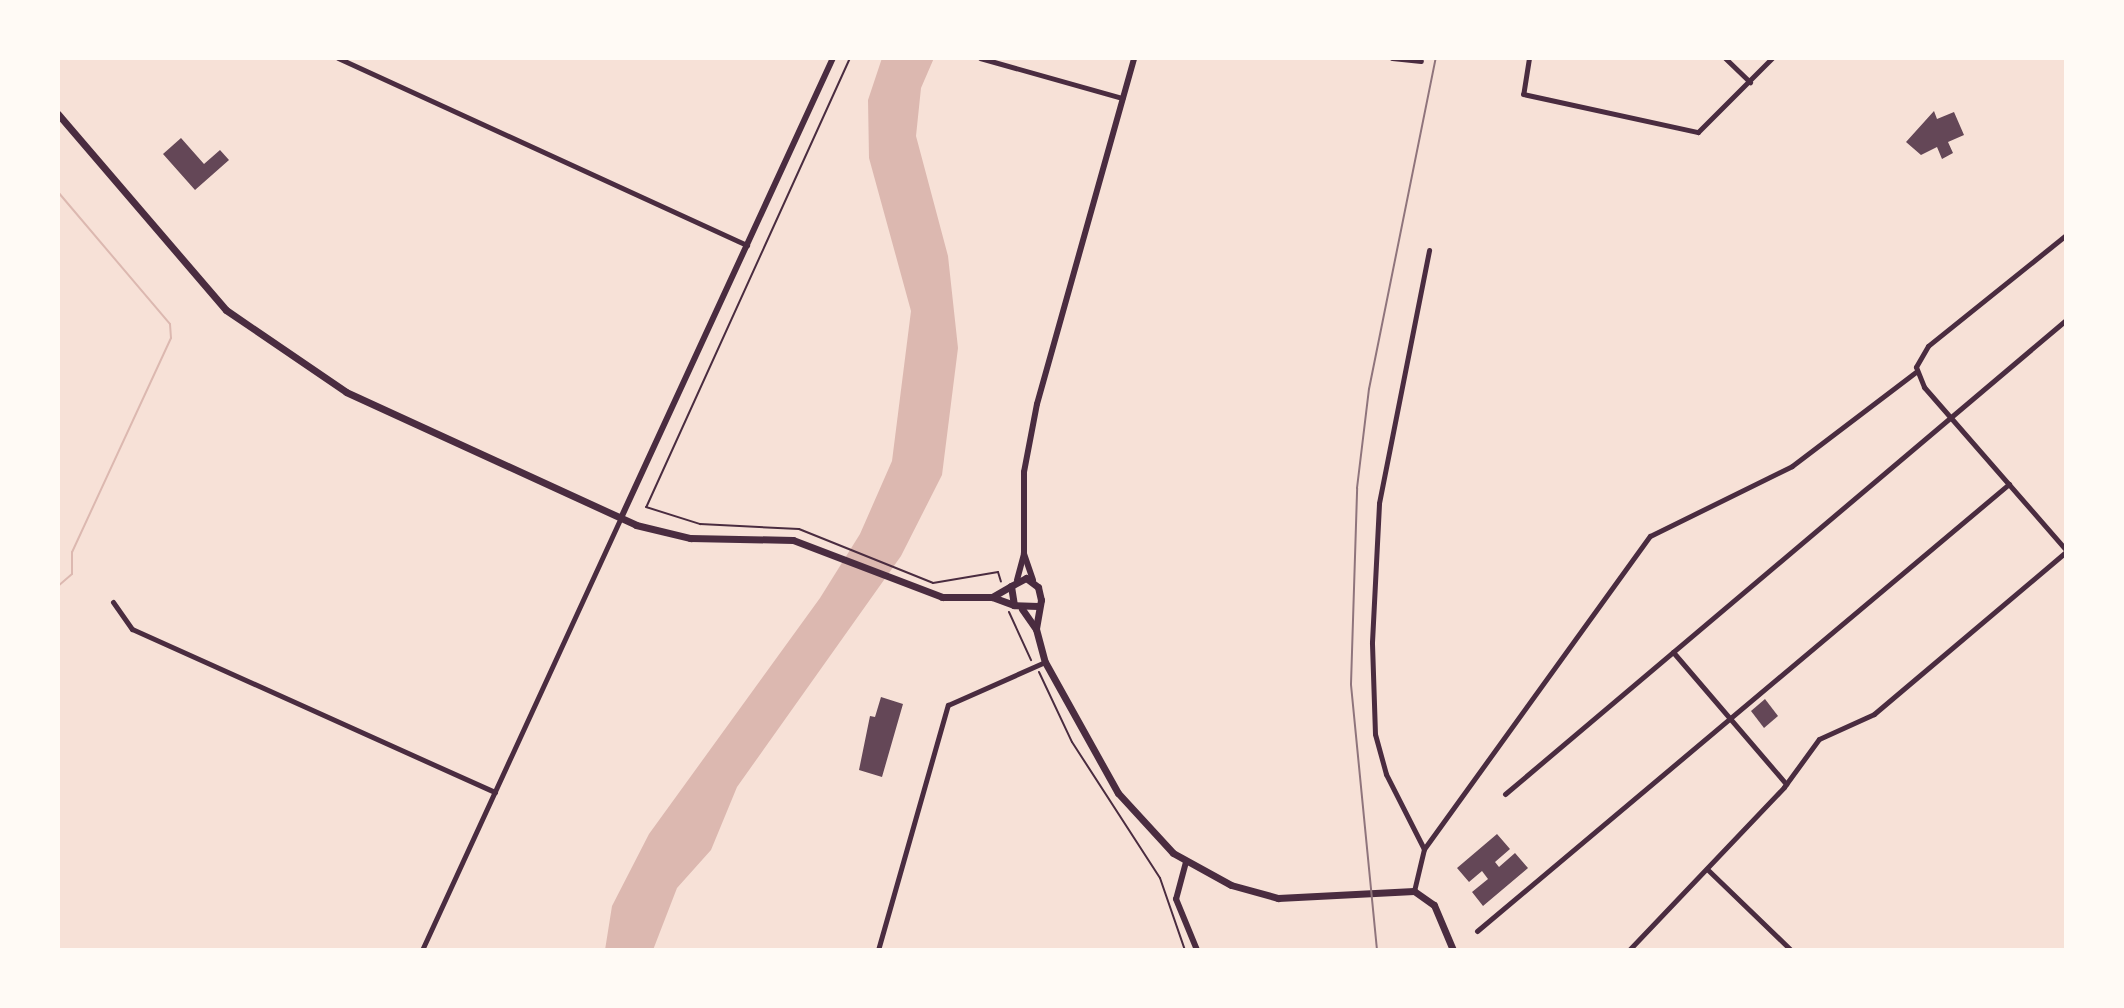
<!DOCTYPE html>
<style>
body{margin:0}
#map{position:relative;width:2124px;height:1008px;overflow:hidden;background:#f7e1d7;font-family:Spectral,serif}
div>[style]{position:absolute}
.water>*{inset:0;background:#dcb8b0}
.stream>*{height:2px;margin:-1px;padding:0 1px;transform-origin:1px;border-radius:1px;background:#dcb8b0}
.building>*{inset:0;background:#644757}
.path>*{height:2px;margin:-1px;padding:0 1px;transform-origin:1px;border-radius:1px;background:#4a2c40}
.minor>*{height:5px;margin:-2.5px;padding:0 2.5px;transform-origin:2.5px;border-radius:2.5px;background:#4a2c40}
.tertiary>*{height:6px;margin:-3px;padding:0 3px;transform-origin:3px;border-radius:3px;background:#4a2c40}
.secondary>*{height:7px;margin:-3.5px;padding:0 3.5px;transform-origin:3.5px;border-radius:3.5px;background:#4a2c40}
.rail>*{height:2px;margin:-1px;padding:0 1px;transform-origin:1px;border-radius:1px;background:#8f747c}
span{translate:-50% -50%;white-space:nowrap;text-align:center;line-height:1.15;-webkit-text-stroke:8px #fffaf5;paint-order:stroke}
.frame{position:absolute;inset:0;border:60px solid #fffaf5;pointer-events:none}
</style>
<div id="map">
<div class="water">
<i style="clip-path:polygon(882px 58px,934px 58px,921px 88px,916px 136px,948px 256px,958px 348px,942px 475px,901px 556px,737px 787px,711px 850px,677px 888px,653px 950px,605px 950px,612px 906px,649px 834px,820px 598px,860px 534px,892px 461px,911px 311px,869px 158px,868px 100px)"></i>
</div>
<div class="stream">
<i style="left:58px;top:192px;width:173px;rotate:49.7deg"></i>
<i style="left:170px;top:324px;width:14px;rotate:86deg"></i>
<i style="left:171px;top:338px;width:236px;rotate:114.8deg"></i>
<i style="left:72px;top:552px;width:22px;rotate:90deg"></i>
<i style="left:72px;top:574px;width:18px;rotate:139deg"></i>
</div>
<div class="building">
<i style="clip-path:polygon(1934px 111px,1937px 119px,1954px 112px,1964px 135px,1948px 142px,1953px 153px,1942px 159px,1937px 147px,1921px 155px,1906px 142px)"></i>
<i style="clip-path:polygon(181px 138px,204px 164px,220px 150px,229px 160px,195px 190px,163px 154px)"></i>
<i style="clip-path:polygon(881px 697px,903px 704px,882px 777px,859px 770px,870px 716px,875px 717px)"></i>
<i style="clip-path:polygon(1765px 699px,1778px 716px,1764px 728px,1751px 711px)"></i>
<i style="clip-path:polygon(1497px 834px,1510px 849px,1495px 862px,1499px 867px,1515px 853px,1528px 868px,1483px 906px,1472px 892px,1488px 879px,1482px 871px,1469px 882px,1457px 868px)"></i>
</div>
<div class="path">
<i style="left:850px;top:58px;width:493px;rotate:114.4deg"></i>
<i style="left:646px;top:507px;width:57px;rotate:17.5deg"></i>
<i style="left:700px;top:524px;width:99px;rotate:2.9deg"></i>
<i style="left:799px;top:529px;width:144px;rotate:21.9deg"></i>
<i style="left:933px;top:583px;width:66px;rotate:-9.6deg"></i>
<i style="left:998px;top:572px;width:10px;rotate:73deg"></i>
<i style="left:1009px;top:612px;width:53px;rotate:65.4deg"></i>
<i style="left:1039px;top:672px;width:77px;rotate:64.8deg"></i>
<i style="left:1072px;top:742px;width:162px;rotate:57.1deg"></i>
<i style="left:1160px;top:878px;width:76px;rotate:70.9deg"></i>
</div>
<div class="minor">
<i style="left:338px;top:58px;width:450px;rotate:24.6deg"></i>
<i style="left:980px;top:58px;width:148px;rotate:15.7deg"></i>
<i style="left:1392px;top:58px;width:29px;rotate:6deg"></i>
<i style="left:1529px;top:58px;width:36px;rotate:99deg"></i>
<i style="left:1523px;top:94px;width:179px;rotate:12.3deg"></i>
<i style="left:1698px;top:132px;width:105px;rotate:-45deg"></i>
<i style="left:1725px;top:58px;width:35px;rotate:44deg"></i>
<i style="left:2066px;top:235px;width:177px;rotate:141.2deg"></i>
<i style="left:1928px;top:346px;width:24px;rotate:120deg"></i>
<i style="left:1916px;top:367px;width:22px;rotate:68deg"></i>
<i style="left:1924px;top:387px;width:216px;rotate:48.9deg"></i>
<i style="left:113px;top:602px;width:33px;rotate:55deg"></i>
<i style="left:132px;top:629px;width:398px;rotate:24.2deg"></i>
<i style="left:1673px;top:652px;width:174px;rotate:49.4deg"></i>
<i style="left:1505px;top:794px;width:734px;rotate:-40.2deg"></i>
<i style="left:1424px;top:849px;width:386px;rotate:-54.2deg"></i>
<i style="left:1650px;top:536px;width:158px;rotate:-26.2deg"></i>
<i style="left:1792px;top:466px;width:157px;rotate:-37.2deg"></i>
<i style="left:1707px;top:869px;width:117px;rotate:44deg"></i>
<i style="left:1414px;top:891px;width:43px;rotate:-76.6deg"></i>
<i style="left:1424px;top:849px;width:84px;rotate:-116.9deg"></i>
<i style="left:1386px;top:774px;width:41px;rotate:-105.4deg"></i>
<i style="left:1375px;top:734px;width:92px;rotate:-91.9deg"></i>
<i style="left:1372px;top:642px;width:139px;rotate:-87.1deg"></i>
<i style="left:1379px;top:503px;width:258px;rotate:-78.8deg"></i>
<i style="left:1477px;top:931px;width:695px;rotate:-40.04deg"></i>
<i style="left:422px;top:950px;width:476px;rotate:-65.3deg"></i>
<i style="left:878px;top:950px;width:255px;rotate:-74.1deg"></i>
<i style="left:948px;top:705px;width:106px;rotate:-23.9deg"></i>
<i style="left:1629px;top:950px;width:225px;rotate:-46.4deg"></i>
<i style="left:1784px;top:787px;width:59px;rotate:-53.9deg"></i>
<i style="left:1819px;top:739px;width:60px;rotate:-24.4deg"></i>
<i style="left:1874px;top:714px;width:251px;rotate:-40.2deg"></i>
</div>
<div class="tertiary">
<i style="left:621px;top:518px;width:507px;rotate:-65.26deg"></i>
<i style="left:1017px;top:580px;width:27px;rotate:-75deg"></i>
<i style="left:1033px;top:580px;width:28px;rotate:-109deg"></i>
<i style="left:1024px;top:554px;width:82px;rotate:-90deg"></i>
<i style="left:1024px;top:472px;width:69px;rotate:-79.2deg"></i>
<i style="left:1037px;top:404px;width:359px;rotate:-74.3deg"></i>
<i style="left:1186px;top:862px;width:38px;rotate:105deg"></i>
<i style="left:1176px;top:899px;width:55px;rotate:67.6deg"></i>
</div>
<div class="secondary">
<i style="left:58px;top:114px;width:258px;rotate:49.4deg"></i>
<i style="left:226px;top:310px;width:145px;rotate:34.3deg"></i>
<i style="left:346px;top:392px;width:319px;rotate:24.6deg"></i>
<i style="left:636px;top:525px;width:56px;rotate:13.5deg"></i>
<i style="left:690px;top:538px;width:103px;rotate:1.1deg"></i>
<i style="left:793px;top:540px;width:160px;rotate:20.9deg"></i>
<i style="left:942px;top:597px;width:50px"></i>
<i style="left:992px;top:597px;width:22px;rotate:-30deg"></i>
<i style="left:992px;top:597px;width:23px;rotate:20deg"></i>
<i style="left:1038px;top:606px;width:24px;rotate:-178deg"></i>
<i style="left:1014px;top:605px;width:19px;rotate:-99deg"></i>
<i style="left:1011px;top:586px;width:17px;rotate:-28deg"></i>
<i style="left:1026px;top:578px;width:15px;rotate:37deg"></i>
<i style="left:1038px;top:587px;width:13px;rotate:77deg"></i>
<i style="left:1041px;top:600px;width:29px;rotate:100deg"></i>
<i style="left:1036px;top:629px;width:34px;rotate:75deg"></i>
<i style="left:1045px;top:662px;width:150px;rotate:60.9deg"></i>
<i style="left:1118px;top:793px;width:81px;rotate:47.5deg"></i>
<i style="left:1173px;top:853px;width:66px;rotate:28.9deg"></i>
<i style="left:1231px;top:885px;width:49px;rotate:15.5deg"></i>
<i style="left:1278px;top:898px;width:136px;rotate:-2.9deg"></i>
<i style="left:1414px;top:891px;width:24px;rotate:35deg"></i>
<i style="left:1434px;top:905px;width:49px;rotate:67.1deg"></i>
<i style="left:1022px;top:609px;width:24px;rotate:55deg"></i>
</div>
<div class="rail">
<i style="left:1377px;top:950px;width:267px;rotate:-95.6deg"></i>
<i style="left:1351px;top:684px;width:196px;rotate:-88.2deg"></i>
<i style="left:1357px;top:488px;width:100px;rotate:-83.1deg"></i>
<i style="left:1369px;top:389px;width:338px;rotate:-78.6deg"></i>
</div>
<div class="frame"></div>
</div>
